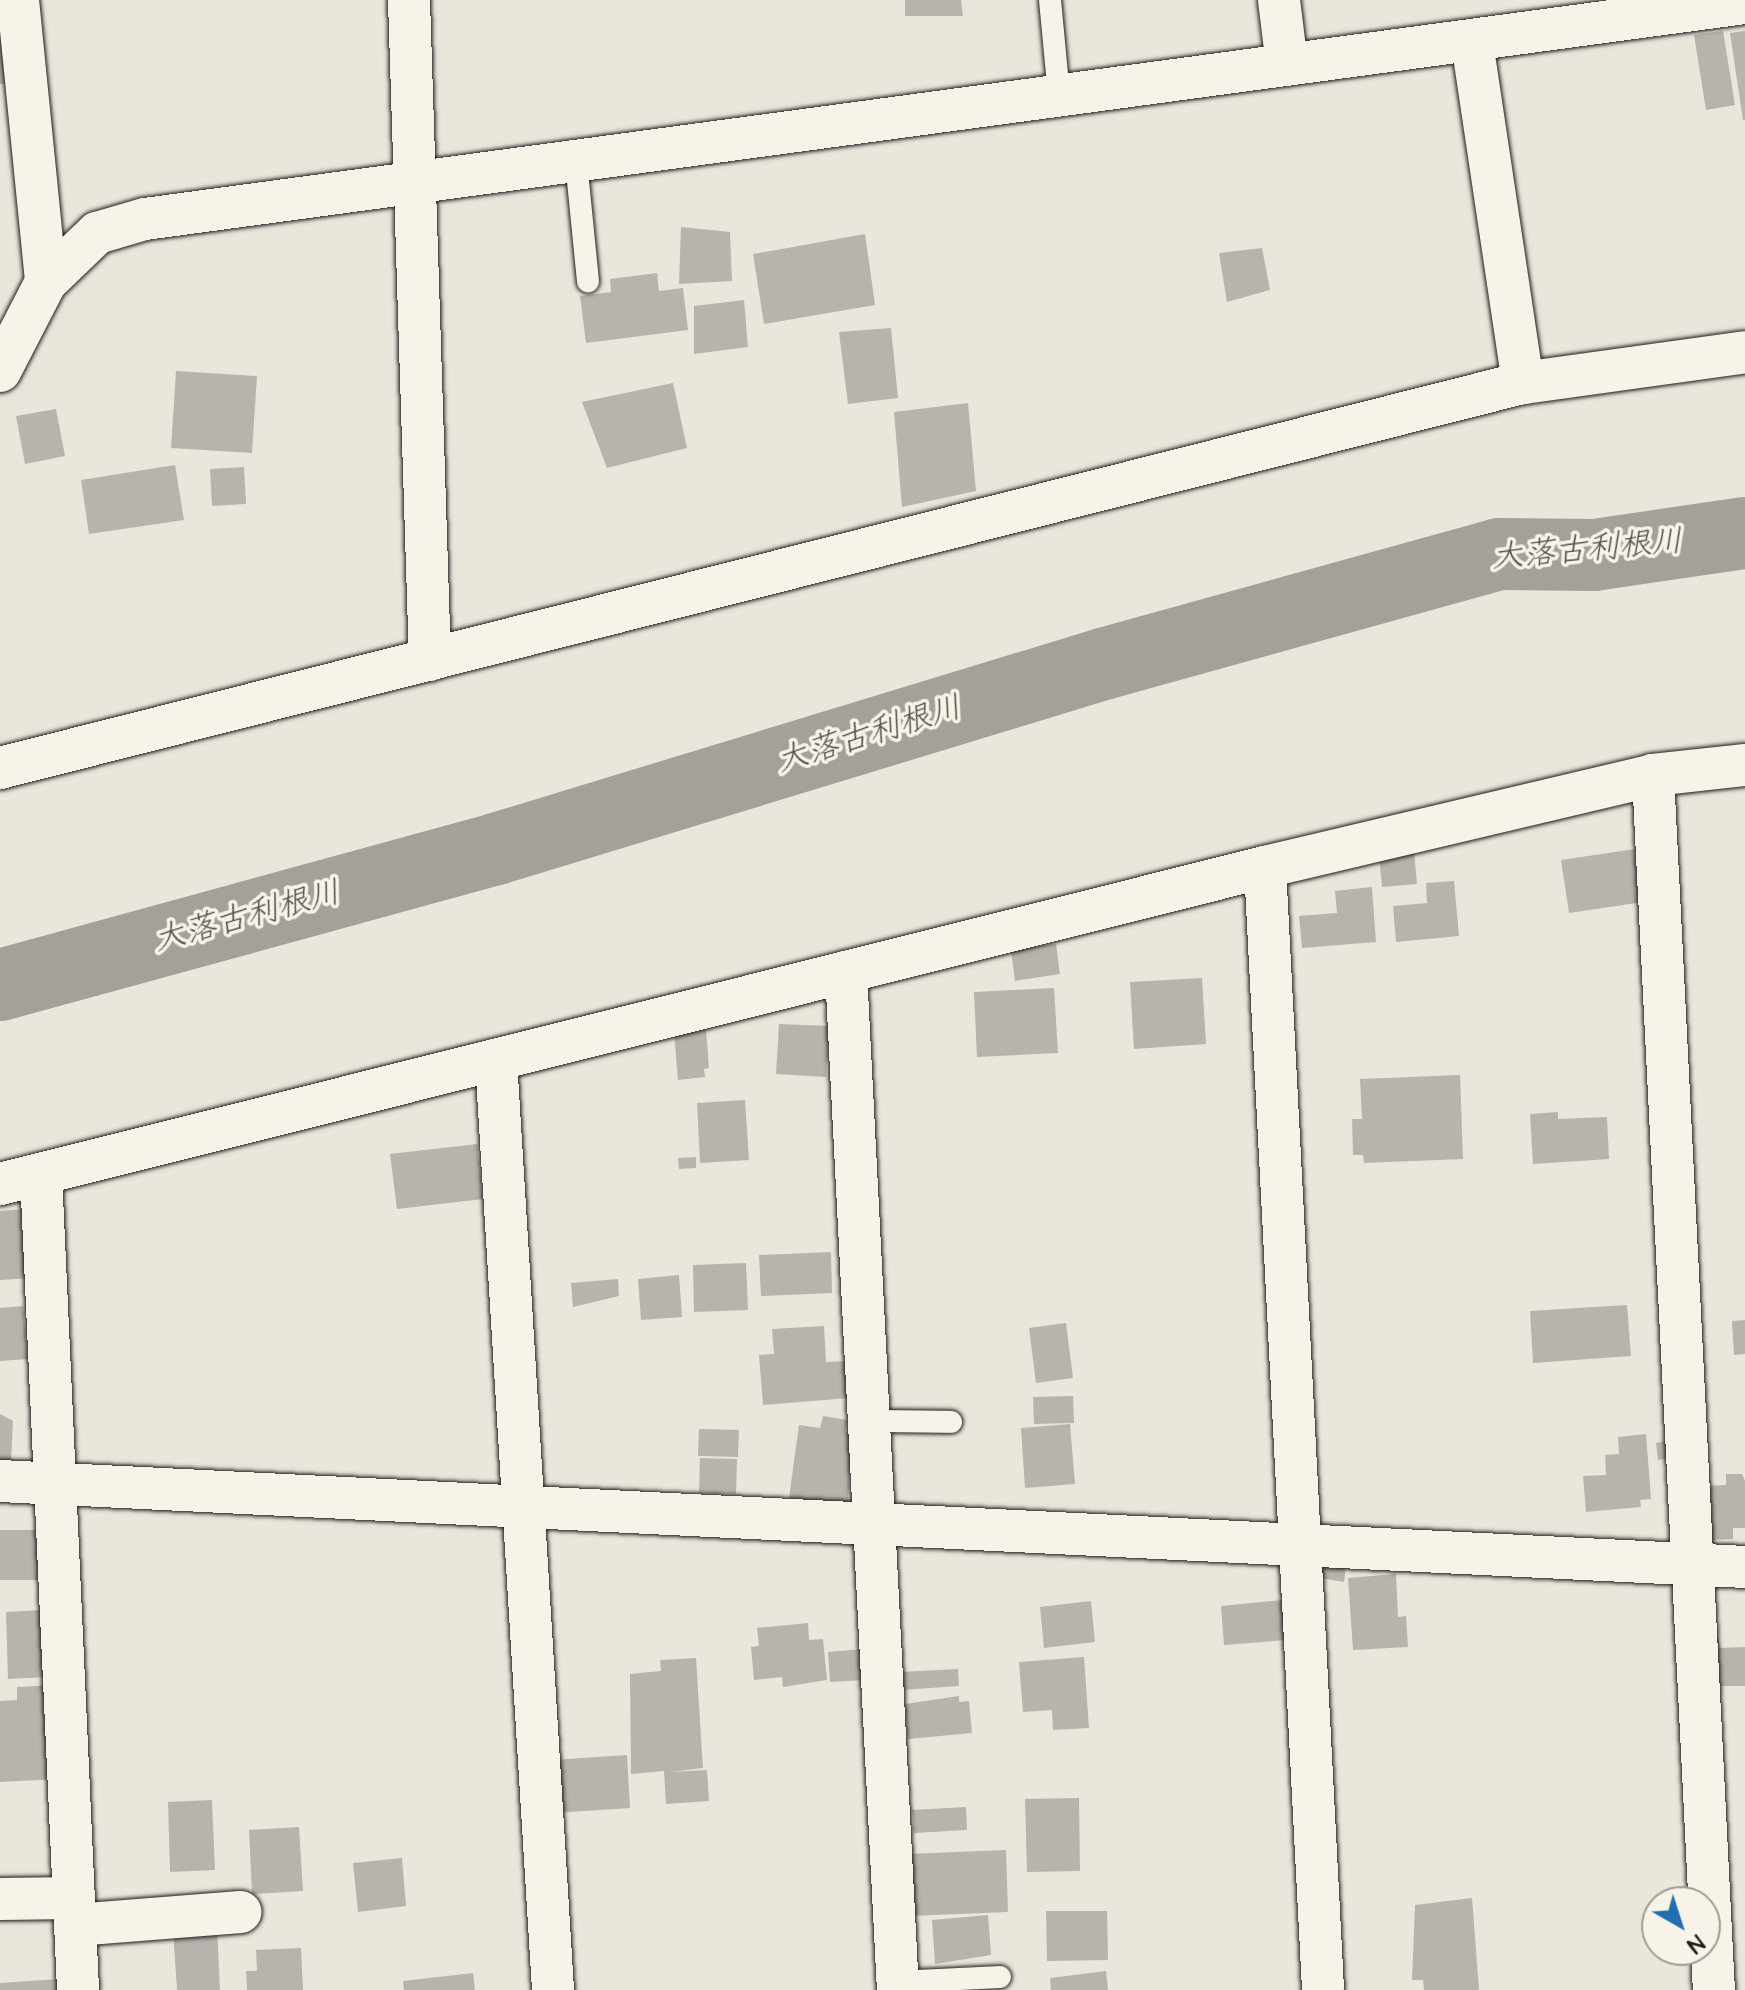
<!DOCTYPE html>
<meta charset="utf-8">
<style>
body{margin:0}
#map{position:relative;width:1745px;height:1990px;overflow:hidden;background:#eae6dc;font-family:"Architects Daughter","Klee One",sans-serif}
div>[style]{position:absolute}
.river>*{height:72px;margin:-36px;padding:0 36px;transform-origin:36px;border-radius:36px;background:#a3a19a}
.building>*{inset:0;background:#b6b4ac}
.roads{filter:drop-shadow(0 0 2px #1c1c1c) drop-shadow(0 0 2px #1c1c1c)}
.lane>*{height:22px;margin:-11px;padding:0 11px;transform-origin:11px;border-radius:11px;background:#f7f3e8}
.street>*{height:42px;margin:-21px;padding:0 21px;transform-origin:21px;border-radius:21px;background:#f7f3e8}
span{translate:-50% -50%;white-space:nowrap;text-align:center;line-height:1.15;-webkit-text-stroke:7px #f7f3e8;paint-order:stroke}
.water-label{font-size:32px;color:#52514e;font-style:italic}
.north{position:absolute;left:1641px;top:1886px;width:80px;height:80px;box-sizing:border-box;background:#f7f3e8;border:2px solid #9f9d96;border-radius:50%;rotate:141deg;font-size:22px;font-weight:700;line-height:32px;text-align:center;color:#1c1c1c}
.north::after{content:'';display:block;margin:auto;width:28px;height:36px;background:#1f6fb2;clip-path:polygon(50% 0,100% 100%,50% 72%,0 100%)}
</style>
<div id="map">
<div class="river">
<i style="left:0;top:985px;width:514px;rotate:-15.33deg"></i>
<i style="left:496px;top:849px;width:635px;rotate:-16.95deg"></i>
<i style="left:1103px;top:664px;width:411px;rotate:-15.5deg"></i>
<i style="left:1499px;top:554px;width:95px;rotate:0.6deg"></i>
<i style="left:1594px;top:555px;width:153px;rotate:-8.3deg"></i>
</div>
<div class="building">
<i style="clip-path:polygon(905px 0,961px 0,963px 16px,905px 16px)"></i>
<i style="clip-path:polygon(0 9px,10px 83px,0 84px)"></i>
<i style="clip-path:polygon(1723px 31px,1735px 105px,1706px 110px,1694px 35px)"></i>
<i style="clip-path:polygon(1745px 31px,1745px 120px,1743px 120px,1730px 33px)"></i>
<i style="clip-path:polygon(681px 227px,730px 232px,732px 281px,679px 284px)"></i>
<i style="clip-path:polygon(865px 234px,875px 305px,764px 324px,753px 254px)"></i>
<i style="clip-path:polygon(1262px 248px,1270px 290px,1227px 302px,1219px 253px)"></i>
<i style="clip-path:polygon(657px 273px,659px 291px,683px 288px,688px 330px,586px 343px,580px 296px,611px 292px,610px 279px)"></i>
<i style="clip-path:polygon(744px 300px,748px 347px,694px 354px,694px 306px)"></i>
<i style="clip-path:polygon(891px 328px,898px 398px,848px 404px,839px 332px)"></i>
<i style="clip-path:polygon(176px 371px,257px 376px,252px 453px,171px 448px)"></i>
<i style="clip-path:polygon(673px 383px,687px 448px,607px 468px,582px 402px)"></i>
<i style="clip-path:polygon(968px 403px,976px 491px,902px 507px,894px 412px)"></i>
<i style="clip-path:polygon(56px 409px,65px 456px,25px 464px,16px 416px)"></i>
<i style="clip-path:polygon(175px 465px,184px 520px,89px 534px,81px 480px)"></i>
<i style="clip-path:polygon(244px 467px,246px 504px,212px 506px,210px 469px)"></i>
<i style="clip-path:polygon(1635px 849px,1643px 902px,1569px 913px,1561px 860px)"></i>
<i style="clip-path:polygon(1414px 851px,1417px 884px,1382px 887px,1379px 853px)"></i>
<i style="clip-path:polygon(1454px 881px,1459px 936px,1396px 942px,1393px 906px,1427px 903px,1426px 883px)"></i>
<i style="clip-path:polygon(1372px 887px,1376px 942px,1302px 948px,1299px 916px,1337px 913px,1335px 891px)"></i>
<i style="clip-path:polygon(1056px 944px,1060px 974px,1015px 981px,1011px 950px)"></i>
<i style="clip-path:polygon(1202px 978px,1206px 1044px,1134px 1049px,1130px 982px)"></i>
<i style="clip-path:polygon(1054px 988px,1058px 1053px,977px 1057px,974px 992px)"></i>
<i style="clip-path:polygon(779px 1024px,829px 1026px,826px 1077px,776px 1074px)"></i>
<i style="clip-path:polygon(706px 1029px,709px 1068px,704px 1069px,705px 1077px,678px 1080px,674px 1032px)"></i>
<i style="clip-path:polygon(1460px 1075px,1463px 1159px,1364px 1163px,1363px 1155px,1353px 1155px,1352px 1119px,1362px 1119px,1360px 1079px)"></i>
<i style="clip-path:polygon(745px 1100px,749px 1160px,700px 1163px,697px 1103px)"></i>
<i style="clip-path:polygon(1558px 1112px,1558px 1119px,1607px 1117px,1609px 1159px,1533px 1164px,1530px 1114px)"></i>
<i style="clip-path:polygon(477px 1144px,483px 1199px,397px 1209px,390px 1154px)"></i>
<i style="clip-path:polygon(696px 1157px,696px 1168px,679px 1169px,678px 1158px)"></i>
<i style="clip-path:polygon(26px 1209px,30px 1278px,0 1280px,0 1211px)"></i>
<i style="clip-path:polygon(831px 1252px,832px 1293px,761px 1296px,759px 1255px)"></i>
<i style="clip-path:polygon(746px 1263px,748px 1310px,694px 1312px,693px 1265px)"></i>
<i style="clip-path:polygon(679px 1275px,682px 1317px,641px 1320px,638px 1279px)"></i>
<i style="clip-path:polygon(618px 1279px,619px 1296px,573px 1307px,571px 1283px)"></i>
<i style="clip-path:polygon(1627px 1305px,1631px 1356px,1533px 1363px,1530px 1311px)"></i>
<i style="clip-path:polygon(23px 1306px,28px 1359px,0 1361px,0 1308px)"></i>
<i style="clip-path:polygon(1745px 1320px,1745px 1354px,1734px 1355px,1732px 1321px)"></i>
<i style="clip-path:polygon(1066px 1323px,1073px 1378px,1036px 1383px,1029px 1328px)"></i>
<i style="clip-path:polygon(824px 1326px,826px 1362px,846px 1361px,849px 1398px,763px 1405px,759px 1355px,774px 1354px,772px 1329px)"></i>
<i style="clip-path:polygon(1073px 1396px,1074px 1423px,1034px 1424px,1033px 1397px)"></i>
<i style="clip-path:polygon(0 1414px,13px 1421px,11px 1461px,0 1460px)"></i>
<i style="clip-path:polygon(823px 1416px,847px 1420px,845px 1432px,851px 1433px,848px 1506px,789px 1498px,799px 1425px,820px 1428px)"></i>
<i style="clip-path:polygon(1070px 1424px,1075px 1484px,1025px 1488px,1021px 1428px)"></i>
<i style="clip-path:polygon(699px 1429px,739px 1430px,738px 1457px,698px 1456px)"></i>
<i style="clip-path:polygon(1646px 1434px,1651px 1499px,1640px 1500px,1641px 1507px,1586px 1512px,1583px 1476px,1606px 1475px,1605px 1455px,1619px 1454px,1618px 1437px)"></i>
<i style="clip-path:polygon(1668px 1441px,1670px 1458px,1658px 1460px,1656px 1443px)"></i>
<i style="clip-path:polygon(700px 1458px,737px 1459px,736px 1494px,699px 1493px)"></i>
<i style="clip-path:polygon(1726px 1474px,1742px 1474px,1745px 1481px,1745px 1528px,1733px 1528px,1733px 1539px,1708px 1540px,1706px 1486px,1726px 1485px)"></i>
<i style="clip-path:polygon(0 1530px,41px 1530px,41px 1580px,0 1580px)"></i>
<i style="clip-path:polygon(1323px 1563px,1346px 1565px,1344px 1582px,1321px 1578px)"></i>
<i style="clip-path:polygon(1396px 1574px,1398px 1617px,1406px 1616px,1408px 1647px,1353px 1650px,1348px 1578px)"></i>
<i style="clip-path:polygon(1283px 1600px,1286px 1640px,1224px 1645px,1221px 1606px)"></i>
<i style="clip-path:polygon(1091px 1601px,1095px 1642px,1044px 1648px,1040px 1607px)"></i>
<i style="clip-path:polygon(43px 1610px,46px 1677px,8px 1679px,6px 1612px)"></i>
<i style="clip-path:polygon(808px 1623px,809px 1640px,823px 1639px,827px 1680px,783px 1687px,782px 1677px,754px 1680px,751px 1647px,759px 1646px,757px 1628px)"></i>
<i style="clip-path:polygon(1712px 1638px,1719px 1638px,1719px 1648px,1745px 1647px,1745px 1686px,1712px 1686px)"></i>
<i style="clip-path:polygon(864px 1649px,866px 1680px,830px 1682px,828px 1652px)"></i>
<i style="clip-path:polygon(1084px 1657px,1089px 1728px,1053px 1730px,1052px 1710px,1023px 1712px,1019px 1662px)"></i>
<i style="clip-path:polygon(696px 1658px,703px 1768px,671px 1772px,707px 1770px,709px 1801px,666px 1804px,664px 1771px,631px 1774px,630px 1674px,661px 1671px,660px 1660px)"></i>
<i style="clip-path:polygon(958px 1669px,959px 1686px,901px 1690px,900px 1672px)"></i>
<i style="clip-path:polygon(55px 1685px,58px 1779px,0 1782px,0 1701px,17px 1700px,17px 1687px)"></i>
<i style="clip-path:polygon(959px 1696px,959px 1702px,969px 1701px,972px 1733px,908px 1739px,905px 1704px)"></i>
<i style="clip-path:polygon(627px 1755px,630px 1808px,555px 1813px,552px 1760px)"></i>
<i style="clip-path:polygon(1079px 1798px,1080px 1871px,1027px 1872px,1025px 1799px)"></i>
<i style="clip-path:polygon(212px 1800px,215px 1870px,170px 1872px,168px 1802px)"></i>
<i style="clip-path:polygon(966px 1807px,967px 1830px,914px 1833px,912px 1810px)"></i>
<i style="clip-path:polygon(299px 1827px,303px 1891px,252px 1894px,249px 1830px)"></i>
<i style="clip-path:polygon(1006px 1850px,1008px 1912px,909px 1916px,906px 1854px)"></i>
<i style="clip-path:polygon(402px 1858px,406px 1906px,358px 1912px,353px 1863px)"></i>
<i style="clip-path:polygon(1472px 1898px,1479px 1990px,1424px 1990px,1423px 1980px,1412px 1980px,1415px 1905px)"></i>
<i style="clip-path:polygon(1046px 1911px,1107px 1911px,1108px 1960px,1047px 1961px)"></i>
<i style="clip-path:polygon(988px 1915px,991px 1955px,935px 1964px,932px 1920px)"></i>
<i style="clip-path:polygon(217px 1927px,220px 1990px,177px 1990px,173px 1930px)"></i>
<i style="clip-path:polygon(301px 1948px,303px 1990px,247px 1990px,246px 1971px,257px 1971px,256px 1950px)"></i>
<i style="clip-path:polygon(1106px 1971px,1108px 1990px,1051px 1990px,1050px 1978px)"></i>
<i style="clip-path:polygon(473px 1973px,475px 1990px,404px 1990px,403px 1981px)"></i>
<i style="clip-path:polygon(60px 1979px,61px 1990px,0 1990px,0 1983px)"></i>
</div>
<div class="roads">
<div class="lane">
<i style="left:1050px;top:0;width:96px;rotate:84.6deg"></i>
<i style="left:576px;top:161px;width:121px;rotate:84.3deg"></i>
<i style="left:870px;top:1421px;width:81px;rotate:0.7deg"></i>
<i style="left:897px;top:1982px;width:103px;rotate:-2.8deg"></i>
</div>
<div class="street">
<i style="left:18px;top:0;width:283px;rotate:84.3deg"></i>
<i style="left:409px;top:0;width:660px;rotate:88.18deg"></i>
<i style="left:1279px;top:0;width:65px;rotate:83deg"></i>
<i style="left:1472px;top:42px;width:345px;rotate:81.5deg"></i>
<i style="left:0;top:371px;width:100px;rotate:-62.7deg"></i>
<i style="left:46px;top:282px;width:71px;rotate:-43.9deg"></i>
<i style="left:97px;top:233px;width:50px;rotate:-16.3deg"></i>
<i style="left:145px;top:219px;width:1615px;rotate:-7.69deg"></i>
<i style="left:0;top:768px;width:1571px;rotate:-14.19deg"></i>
<i style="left:1523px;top:383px;width:224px;rotate:-7.9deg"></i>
<i style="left:1653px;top:775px;width:1217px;rotate:87.13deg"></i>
<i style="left:1265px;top:867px;width:1124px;rotate:87.04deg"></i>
<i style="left:846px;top:972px;width:1019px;rotate:87.08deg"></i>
<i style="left:496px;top:1060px;width:932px;rotate:86.49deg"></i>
<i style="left:41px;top:1174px;width:817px;rotate:87.4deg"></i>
<i style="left:0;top:1184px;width:1304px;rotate:-14.07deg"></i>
<i style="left:1265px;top:867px;width:399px;rotate:-13.3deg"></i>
<i style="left:1653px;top:775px;width:93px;rotate:-6.2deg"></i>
<i style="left:0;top:1481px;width:1747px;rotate:2.82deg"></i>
<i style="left:0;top:1899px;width:74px;rotate:-0.8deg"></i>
<i style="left:75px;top:1925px;width:166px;rotate:-4.5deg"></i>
</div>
</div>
<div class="water-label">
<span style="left:1587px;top:550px;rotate:-5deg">大落古利根川</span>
<span style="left:869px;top:735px;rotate:-17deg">大落古利根川</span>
<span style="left:247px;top:917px;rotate:-15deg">大落古利根川</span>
</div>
<div class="north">N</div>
</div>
